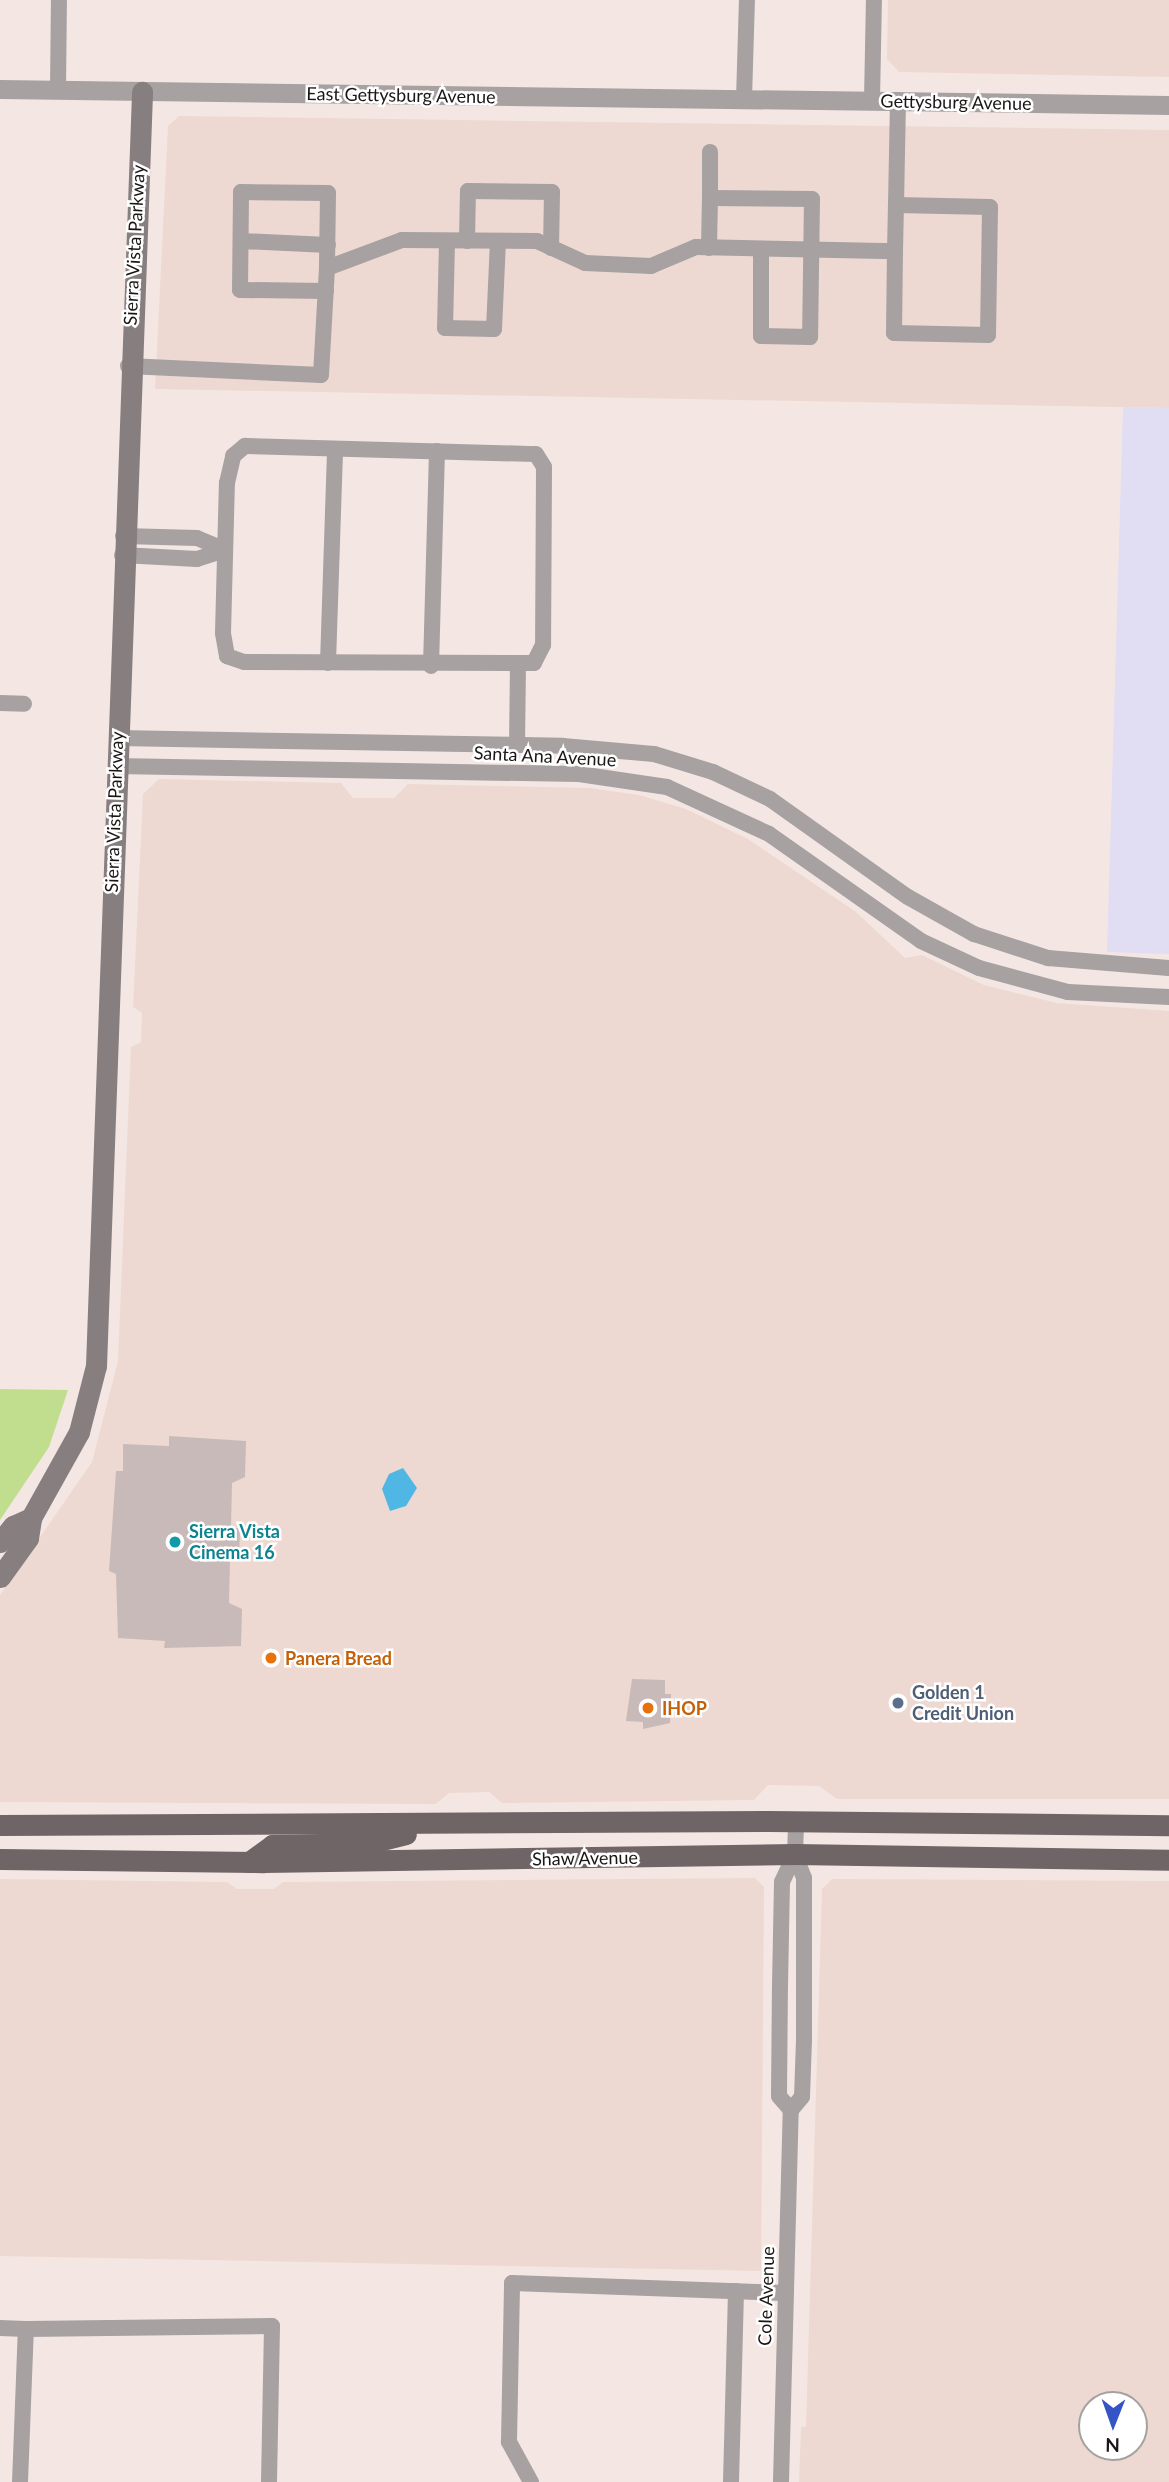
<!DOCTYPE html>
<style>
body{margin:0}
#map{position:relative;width:1169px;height:2482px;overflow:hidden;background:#f4e7e3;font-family:Lato,sans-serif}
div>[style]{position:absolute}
.built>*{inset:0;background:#edd9d1}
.education>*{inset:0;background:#e1ddf3}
.green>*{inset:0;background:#c1de8e}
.water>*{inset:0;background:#50b7e4}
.building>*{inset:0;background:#c7bab8}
.minor>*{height:16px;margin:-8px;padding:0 8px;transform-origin:8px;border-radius:8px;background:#a7a1a2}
.tertiary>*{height:19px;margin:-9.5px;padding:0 9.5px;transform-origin:9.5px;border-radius:9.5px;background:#a7a1a2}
.secondary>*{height:21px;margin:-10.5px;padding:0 10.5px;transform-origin:10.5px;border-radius:10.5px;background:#867e7f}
.primary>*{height:21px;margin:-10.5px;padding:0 10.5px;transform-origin:10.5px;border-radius:10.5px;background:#6f6566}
.dots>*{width:19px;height:19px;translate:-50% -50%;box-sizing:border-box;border:4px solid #fff;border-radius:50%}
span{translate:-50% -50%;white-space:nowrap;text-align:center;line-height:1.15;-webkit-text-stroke:5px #fff;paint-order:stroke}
.street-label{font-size:18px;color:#1a1615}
.culture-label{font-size:18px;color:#0d838f;font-weight:700}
.left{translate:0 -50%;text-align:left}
.food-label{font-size:18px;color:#c56008;font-weight:700}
.service-label{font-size:18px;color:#4e5e75;font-weight:700}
.north{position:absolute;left:1078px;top:2391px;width:70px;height:70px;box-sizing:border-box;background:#fff;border:2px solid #a3a2a1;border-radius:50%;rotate:181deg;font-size:19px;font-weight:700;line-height:28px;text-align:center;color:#1a1615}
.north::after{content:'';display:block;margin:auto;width:24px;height:32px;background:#3555c6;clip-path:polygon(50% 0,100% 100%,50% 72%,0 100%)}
</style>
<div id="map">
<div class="built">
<i style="clip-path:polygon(888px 0,1169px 0,1169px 77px,899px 72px,887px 59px)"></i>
<i style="clip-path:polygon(179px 116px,1169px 130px,1169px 408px,155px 389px,168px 126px)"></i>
<i style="clip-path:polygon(159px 779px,341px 783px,353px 798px,394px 798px,408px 784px,590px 788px,639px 795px,686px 809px,748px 839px,856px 912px,905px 958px,922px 955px,984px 985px,1057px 1003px,1169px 1011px,1169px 1799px,837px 1799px,819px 1786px,768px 1785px,754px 1800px,502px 1803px,489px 1792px,449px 1793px,436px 1804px,0 1802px,0 1595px,92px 1462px,118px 1361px,131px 1047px,141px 1042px,142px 1013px,133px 1007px,143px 794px)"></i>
<i style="clip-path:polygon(755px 1878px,764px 1887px,761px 2271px,0 2256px,0 1879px,227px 1882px,237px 1889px,274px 1889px,283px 1882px)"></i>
<i style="clip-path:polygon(evenodd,832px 1879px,1169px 1881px,1169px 2482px,799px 2482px,801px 2427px,806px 2426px,822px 1889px,832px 1879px,1092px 2405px,1134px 2405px,1134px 2447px,1092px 2447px,1092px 2405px)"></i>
</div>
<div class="education">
<i style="clip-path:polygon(1123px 407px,1169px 408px,1169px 954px,1107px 952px)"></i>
</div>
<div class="green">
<i style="clip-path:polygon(0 1389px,68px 1390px,49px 1447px,0 1520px)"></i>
</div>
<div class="water">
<i style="clip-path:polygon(403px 1468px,417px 1488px,406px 1506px,390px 1511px,382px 1489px,389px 1474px)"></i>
</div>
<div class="building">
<i style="clip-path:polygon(169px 1436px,246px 1441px,245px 1477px,232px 1483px,231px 1528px,240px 1528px,239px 1559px,230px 1559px,229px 1603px,242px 1609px,241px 1646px,164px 1648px,165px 1641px,118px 1638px,116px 1574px,109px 1571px,116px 1471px,123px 1471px,123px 1444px,169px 1446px)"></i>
<i style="clip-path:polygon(632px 1679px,665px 1680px,665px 1694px,671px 1694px,670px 1723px,643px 1729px,643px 1722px,626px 1721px)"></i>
</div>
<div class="minor">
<i style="left:58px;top:90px;width:90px;rotate:-89.4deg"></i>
<i style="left:744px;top:99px;width:99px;rotate:-88.3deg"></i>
<i style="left:872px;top:100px;width:100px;rotate:-88.9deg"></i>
<i style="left:710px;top:198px;width:46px;rotate:-90deg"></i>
<i style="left:241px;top:241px;width:87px;rotate:2.6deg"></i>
<i style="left:447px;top:241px;width:87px;rotate:91.3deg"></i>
<i style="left:445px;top:328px;width:49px;rotate:1.2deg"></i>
<i style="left:494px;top:329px;width:88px;rotate:-87.4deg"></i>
<i style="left:467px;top:241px;width:50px;rotate:-88.9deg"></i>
<i style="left:468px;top:191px;width:84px;rotate:0.7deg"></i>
<i style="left:552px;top:192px;width:56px;rotate:91deg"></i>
<i style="left:709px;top:248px;width:50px;rotate:-88.9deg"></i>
<i style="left:710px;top:198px;width:102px;rotate:0.6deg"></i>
<i style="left:812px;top:199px;width:138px;rotate:90.8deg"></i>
<i style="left:810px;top:337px;width:49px;rotate:-178.8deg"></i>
<i style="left:761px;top:336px;width:87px;rotate:-90deg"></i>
<i style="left:895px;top:251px;width:46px;rotate:-88.8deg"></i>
<i style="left:326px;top:291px;width:86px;rotate:-179.3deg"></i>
<i style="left:240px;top:290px;width:98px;rotate:-89.4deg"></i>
<i style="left:241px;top:192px;width:87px;rotate:0.7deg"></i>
<i style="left:328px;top:193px;width:75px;rotate:90.8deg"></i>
<i style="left:128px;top:366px;width:193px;rotate:2.7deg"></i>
<i style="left:321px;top:375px;width:107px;rotate:-86.8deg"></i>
<i style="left:327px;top:268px;width:80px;rotate:-20.5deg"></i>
<i style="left:402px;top:240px;width:135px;rotate:0.4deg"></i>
<i style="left:537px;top:241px;width:53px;rotate:24.6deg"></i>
<i style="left:585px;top:263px;width:66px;rotate:2.6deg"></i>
<i style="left:651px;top:266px;width:49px;rotate:-22.9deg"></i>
<i style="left:696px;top:247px;width:199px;rotate:1.2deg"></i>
<i style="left:895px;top:251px;width:82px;rotate:90.7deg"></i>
<i style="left:894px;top:333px;width:94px;rotate:1.2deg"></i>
<i style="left:988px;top:335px;width:128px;rotate:-89.1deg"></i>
<i style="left:990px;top:207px;width:94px;rotate:-178.8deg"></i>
<i style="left:896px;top:205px;width:105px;rotate:-88.9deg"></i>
<i style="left:245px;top:446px;width:291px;rotate:1.6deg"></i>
<i style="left:536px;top:454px;width:15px;rotate:58deg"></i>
<i style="left:544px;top:467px;width:178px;rotate:90.3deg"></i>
<i style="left:543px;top:645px;width:20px;rotate:117deg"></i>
<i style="left:534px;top:663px;width:290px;rotate:-179.8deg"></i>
<i style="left:244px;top:662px;width:18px;rotate:-161deg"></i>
<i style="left:227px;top:656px;width:23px;rotate:-100deg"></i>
<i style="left:223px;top:633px;width:150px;rotate:-88.5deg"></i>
<i style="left:227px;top:483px;width:28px;rotate:-77deg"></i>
<i style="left:233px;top:456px;width:16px;rotate:-40deg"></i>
<i style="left:123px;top:536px;width:74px;rotate:1.5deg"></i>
<i style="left:197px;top:538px;width:30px;rotate:23deg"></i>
<i style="left:122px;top:555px;width:75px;rotate:3.1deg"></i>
<i style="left:197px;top:559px;width:29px;rotate:-18deg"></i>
<i style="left:328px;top:663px;width:214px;rotate:-88.1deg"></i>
<i style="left:431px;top:666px;width:215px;rotate:-88.4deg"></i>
<i style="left:0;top:703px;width:24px;rotate:2deg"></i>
<i style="left:117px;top:738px;width:446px;rotate:1deg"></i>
<i style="left:563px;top:746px;width:91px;rotate:5deg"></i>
<i style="left:654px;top:754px;width:62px;rotate:17deg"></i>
<i style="left:713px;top:772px;width:63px;rotate:25.3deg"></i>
<i style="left:770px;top:799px;width:169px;rotate:35.4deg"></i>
<i style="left:908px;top:897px;width:76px;rotate:29.3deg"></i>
<i style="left:974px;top:934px;width:78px;rotate:18deg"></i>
<i style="left:1048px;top:958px;width:121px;rotate:4.7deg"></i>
<i style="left:517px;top:745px;width:78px;rotate:-89.3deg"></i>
<i style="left:116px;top:766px;width:463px;rotate:1deg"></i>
<i style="left:579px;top:774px;width:89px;rotate:8.4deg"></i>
<i style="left:667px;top:787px;width:112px;rotate:24.7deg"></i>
<i style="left:769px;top:834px;width:186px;rotate:35.1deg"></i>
<i style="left:921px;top:941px;width:64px;rotate:25deg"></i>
<i style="left:979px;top:968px;width:92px;rotate:15.1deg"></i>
<i style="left:1068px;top:992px;width:101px;rotate:2.8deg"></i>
<i style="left:791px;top:2110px;width:18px;rotate:-131deg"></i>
<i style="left:779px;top:2096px;width:110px;rotate:-89.5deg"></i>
<i style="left:780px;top:1986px;width:104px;rotate:-88.9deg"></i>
<i style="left:782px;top:1882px;width:31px;rotate:-65deg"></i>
<i style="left:0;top:2328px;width:26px;rotate:2deg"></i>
<i style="left:20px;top:2482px;width:153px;rotate:-87.8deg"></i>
<i style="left:26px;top:2329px;width:246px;rotate:-0.7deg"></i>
<i style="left:272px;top:2326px;width:156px;rotate:91.1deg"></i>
<i style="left:531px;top:2482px;width:46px;rotate:-118.8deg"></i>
<i style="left:509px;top:2442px;width:159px;rotate:-88.9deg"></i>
<i style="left:512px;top:2283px;width:274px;rotate:2.1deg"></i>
<i style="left:731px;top:2482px;width:191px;rotate:-88.5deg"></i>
<i style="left:781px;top:2482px;width:372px;rotate:-88.5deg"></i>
<i style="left:791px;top:2110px;width:17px;rotate:-50deg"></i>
<i style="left:802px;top:2097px;width:56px;rotate:-88deg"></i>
<i style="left:804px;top:2041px;width:163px;rotate:-90deg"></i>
<i style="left:804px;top:1878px;width:26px;rotate:-111deg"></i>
<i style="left:795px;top:1854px;width:33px;rotate:-88deg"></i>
</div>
<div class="tertiary">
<i style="left:0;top:89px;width:1169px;rotate:0.78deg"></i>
</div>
<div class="secondary">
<i style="left:0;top:1542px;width:21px;rotate:-51deg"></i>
<i style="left:13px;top:1526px;width:20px;rotate:-24deg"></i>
<i style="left:0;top:1577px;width:48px;rotate:-54.3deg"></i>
<i style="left:28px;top:1538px;width:20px;rotate:-81deg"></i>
<i style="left:31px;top:1518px;width:98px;rotate:-60.8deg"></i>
<i style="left:79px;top:1432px;width:68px;rotate:-75.6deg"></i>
<i style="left:96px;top:1366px;width:1275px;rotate:-87.93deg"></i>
</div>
<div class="primary">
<i style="left:0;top:1825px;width:768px;rotate:-0.3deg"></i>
<i style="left:768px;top:1821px;width:401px;rotate:0.6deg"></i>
<i style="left:0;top:1859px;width:264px;rotate:0.7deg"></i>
<i style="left:264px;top:1862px;width:531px;rotate:-0.86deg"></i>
<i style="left:795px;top:1854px;width:374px;rotate:0.9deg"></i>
<i style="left:249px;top:1862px;width:29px;rotate:-36deg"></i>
<i style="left:272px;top:1845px;width:98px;rotate:-1.2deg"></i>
<i style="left:370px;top:1843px;width:37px;rotate:-14deg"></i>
</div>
<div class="dots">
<i style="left:175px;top:1542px;background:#0f9aa8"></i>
<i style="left:271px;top:1658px;background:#e8710a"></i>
<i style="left:898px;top:1703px;background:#5c6f8a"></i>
<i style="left:648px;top:1708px;background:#e8710a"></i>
</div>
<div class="street-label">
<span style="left:401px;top:95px;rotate:1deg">East Gettysburg Avenue</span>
<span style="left:956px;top:102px;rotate:1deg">Gettysburg Avenue</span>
<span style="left:134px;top:245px;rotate:-87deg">Sierra Vista Parkway</span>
<span style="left:545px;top:756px;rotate:3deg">Santa Ana Avenue</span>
<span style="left:114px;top:812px;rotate:-88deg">Sierra Vista Parkway</span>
<span style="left:585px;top:1858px;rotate:-1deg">Shaw Avenue</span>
<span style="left:766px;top:2296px;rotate:-88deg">Cole Avenue</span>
</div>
<div class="culture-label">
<span class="left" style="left:189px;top:1542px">Sierra Vista<br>Cinema 16</span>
</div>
<div class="food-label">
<span class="left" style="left:285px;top:1658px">Panera Bread</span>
<span class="left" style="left:662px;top:1708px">IHOP</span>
</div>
<div class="service-label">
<span class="left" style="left:912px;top:1703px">Golden 1<br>Credit Union</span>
</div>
<div class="north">N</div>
</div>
